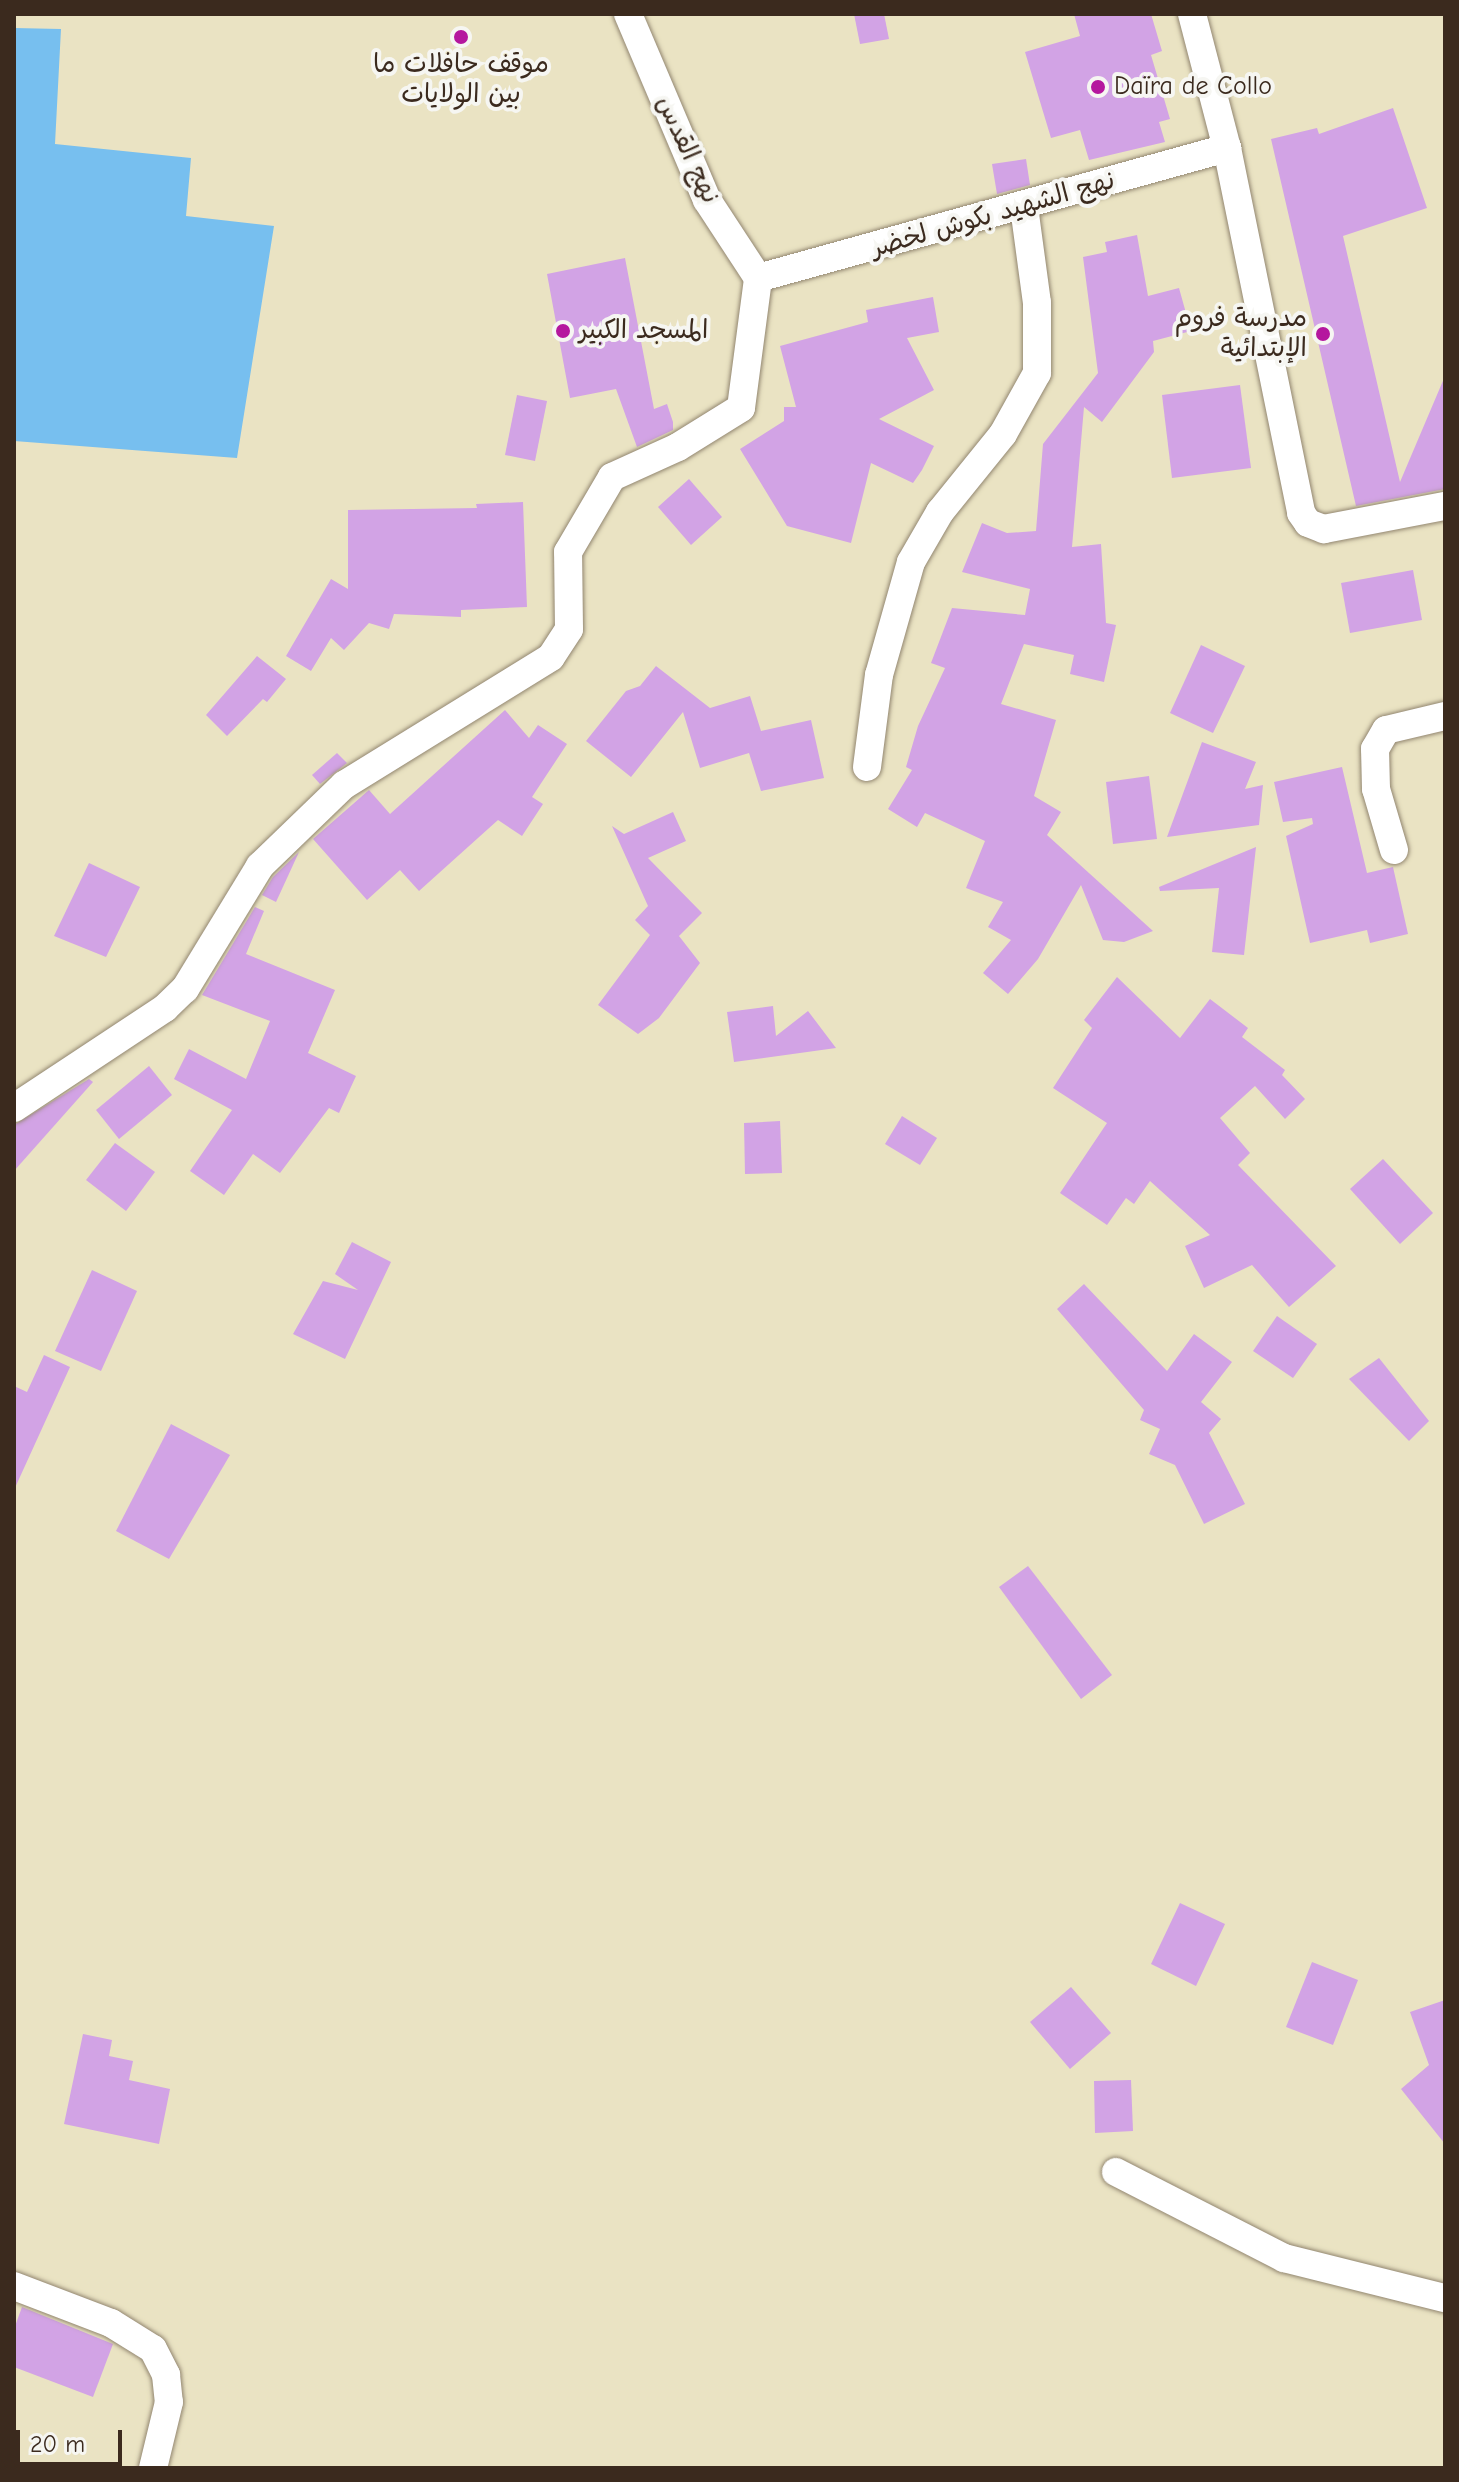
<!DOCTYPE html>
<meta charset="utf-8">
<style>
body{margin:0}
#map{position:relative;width:1459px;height:2482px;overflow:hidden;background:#eae3c3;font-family:"Comic Neue","Playpen Sans Arabic",sans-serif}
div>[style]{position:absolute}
.water>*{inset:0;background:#77bfef}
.building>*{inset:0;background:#d2a3e5}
.roads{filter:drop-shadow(0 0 2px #928670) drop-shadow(0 0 2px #928670)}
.street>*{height:28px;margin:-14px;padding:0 14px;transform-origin:14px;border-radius:14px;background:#fff}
.dots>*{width:22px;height:22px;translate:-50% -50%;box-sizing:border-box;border:4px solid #f6f6f2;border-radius:50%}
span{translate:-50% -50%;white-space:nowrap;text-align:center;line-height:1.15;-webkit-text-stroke:8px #f6f6f2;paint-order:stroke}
.poi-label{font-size:26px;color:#3b2a1e}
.left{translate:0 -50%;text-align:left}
.right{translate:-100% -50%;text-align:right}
.street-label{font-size:26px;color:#3b2a1e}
.frame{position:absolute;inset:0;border:16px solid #3b2a1e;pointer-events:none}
.scale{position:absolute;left:16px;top:2430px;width:106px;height:36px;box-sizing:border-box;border:4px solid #3b2a1e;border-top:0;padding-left:10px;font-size:24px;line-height:28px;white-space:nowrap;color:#3b2a1e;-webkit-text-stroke:6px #f6f6f2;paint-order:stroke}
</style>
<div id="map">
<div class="water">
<i style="clip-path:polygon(14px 28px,61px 29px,55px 144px,191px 158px,186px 216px,274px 226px,237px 458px,14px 441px)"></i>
</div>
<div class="building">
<i style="clip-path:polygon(854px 14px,884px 14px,889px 39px,860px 44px)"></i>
<i style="clip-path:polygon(1074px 14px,1151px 14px,1162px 51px,1151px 55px,1170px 119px,1159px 122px,1165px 142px,1089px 160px,1080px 130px,1051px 138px,1025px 52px,1080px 36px)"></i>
<i style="clip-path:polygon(1393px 108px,1427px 208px,1343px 236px,1400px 482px,1445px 376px,1445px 489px,1356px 506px,1271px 139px,1317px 128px,1319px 134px)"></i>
<i style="clip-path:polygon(1026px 159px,1030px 185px,997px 194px,992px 164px)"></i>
<i style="clip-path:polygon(1137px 235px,1148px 296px,1179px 288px,1191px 331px,1153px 341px,1154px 352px,1102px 422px,1084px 407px,1072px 547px,1101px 544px,1106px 623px,1116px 625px,1104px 682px,1070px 674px,1074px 655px,1024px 644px,1001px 704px,1056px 720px,1034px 796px,1061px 812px,1047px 835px,1153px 931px,1124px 942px,1103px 940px,1081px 885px,1038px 959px,1008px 994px,983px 973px,1011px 940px,988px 927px,1003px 902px,966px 888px,985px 841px,925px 813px,917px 827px,888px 809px,912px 770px,906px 767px,918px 726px,945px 668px,931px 663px,952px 608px,1025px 615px,1030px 589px,962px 572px,982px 523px,1007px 533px,1036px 531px,1043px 444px,1098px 373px,1083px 257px,1107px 252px,1105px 242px)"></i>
<i style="clip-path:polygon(625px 258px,654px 409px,667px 404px,673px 422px,673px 430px,637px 447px,616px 389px,570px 398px,547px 274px)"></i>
<i style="clip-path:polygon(933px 297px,939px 332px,907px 338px,934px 390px,879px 419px,934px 446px,922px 470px,913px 483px,871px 463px,851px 543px,787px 526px,740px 449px,784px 421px,784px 407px,796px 407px,780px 346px,868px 322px,866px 310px)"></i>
<i style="clip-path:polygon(1240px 385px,1251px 468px,1172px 478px,1162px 395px)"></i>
<i style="clip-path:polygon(517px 395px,547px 401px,535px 461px,505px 455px)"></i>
<i style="clip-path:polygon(689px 479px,722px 517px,691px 545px,658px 507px)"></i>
<i style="clip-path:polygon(523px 502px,527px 607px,461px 610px,461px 617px,394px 614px,389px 629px,369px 623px,344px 650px,331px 638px,311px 671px,286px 656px,331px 579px,348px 589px,348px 510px,477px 508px,476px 504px)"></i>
<i style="clip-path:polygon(1413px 570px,1422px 620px,1350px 633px,1341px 583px)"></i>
<i style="clip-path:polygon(1201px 645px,1245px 666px,1213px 733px,1170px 713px)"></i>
<i style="clip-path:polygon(257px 656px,286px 679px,267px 702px,263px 699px,227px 736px,206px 715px)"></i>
<i style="clip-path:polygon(656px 666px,710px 708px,750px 696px,761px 731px,811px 720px,824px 778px,761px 791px,749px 753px,700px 768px,683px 712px,631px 777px,586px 741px,626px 691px,640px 686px)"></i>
<i style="clip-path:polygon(505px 710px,529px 738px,538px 725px,567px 744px,532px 797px,543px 804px,522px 836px,498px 820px,419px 891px,400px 870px,367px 900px,313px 839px,369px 790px,390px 814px)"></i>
<i style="clip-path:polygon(1202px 742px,1256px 762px,1245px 789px,1263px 785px,1259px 825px,1167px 837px)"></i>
<i style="clip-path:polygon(337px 753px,347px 763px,320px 784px,312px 775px)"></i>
<i style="clip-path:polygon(1342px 767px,1367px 873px,1393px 867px,1408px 934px,1370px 943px,1367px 930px,1310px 943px,1286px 836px,1313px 824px,1312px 818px,1283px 822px,1274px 782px)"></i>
<i style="clip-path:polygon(1149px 776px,1157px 839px,1113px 844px,1106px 782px)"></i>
<i style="clip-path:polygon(673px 812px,686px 841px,648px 858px,702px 913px,679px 936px,700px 963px,659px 1018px,638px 1034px,598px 1005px,650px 935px,635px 920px,648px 906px,612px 826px,624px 834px)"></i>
<i style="clip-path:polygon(1256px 847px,1244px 955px,1212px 952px,1219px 888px,1160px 891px,1159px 887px)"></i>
<i style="clip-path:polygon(299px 852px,276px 902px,262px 895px,273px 877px)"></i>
<i style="clip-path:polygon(89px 863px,140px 887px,106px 957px,54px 936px)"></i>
<i style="clip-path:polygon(255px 907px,264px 911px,246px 954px,335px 990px,308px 1053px,356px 1076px,339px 1113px,329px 1108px,280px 1173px,253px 1154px,224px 1195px,190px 1171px,232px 1110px,174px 1079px,189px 1049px,246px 1079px,270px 1021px,202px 995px)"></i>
<i style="clip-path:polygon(1117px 977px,1180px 1038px,1210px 999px,1248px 1028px,1242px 1037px,1285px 1070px,1282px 1075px,1305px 1099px,1285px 1119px,1255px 1086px,1220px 1118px,1250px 1153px,1238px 1165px,1336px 1266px,1289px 1307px,1252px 1265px,1204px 1288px,1185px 1246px,1210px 1235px,1150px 1181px,1134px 1204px,1126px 1198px,1107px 1225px,1060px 1193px,1107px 1123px,1053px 1088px,1092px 1028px,1084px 1020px)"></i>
<i style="clip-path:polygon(773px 1006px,776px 1036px,808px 1011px,836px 1048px,734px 1062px,727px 1012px)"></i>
<i style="clip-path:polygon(149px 1066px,172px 1095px,119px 1139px,96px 1110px)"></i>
<i style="clip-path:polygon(89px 1079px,93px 1082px,14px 1171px,14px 1125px)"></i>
<i style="clip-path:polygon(902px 1116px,937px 1138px,920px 1165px,885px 1144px)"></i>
<i style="clip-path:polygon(780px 1121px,782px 1173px,745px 1174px,744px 1123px)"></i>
<i style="clip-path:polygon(115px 1143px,155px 1172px,126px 1211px,86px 1180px)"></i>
<i style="clip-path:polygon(1383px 1159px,1433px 1213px,1400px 1244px,1350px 1189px)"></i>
<i style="clip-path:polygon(352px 1242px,391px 1262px,345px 1359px,293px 1334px,323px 1281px,358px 1290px,335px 1274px)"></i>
<i style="clip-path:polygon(92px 1270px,137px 1291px,101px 1371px,55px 1351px)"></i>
<i style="clip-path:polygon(1084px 1284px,1167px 1371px,1194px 1334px,1232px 1362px,1201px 1402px,1221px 1419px,1209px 1433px,1245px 1504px,1204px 1524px,1175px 1465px,1149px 1454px,1160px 1429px,1140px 1420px,1144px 1410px,1057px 1309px)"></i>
<i style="clip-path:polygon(1277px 1316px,1317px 1344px,1293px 1378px,1253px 1351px)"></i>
<i style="clip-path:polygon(44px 1355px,70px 1367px,14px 1490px,14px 1386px,27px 1392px)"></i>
<i style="clip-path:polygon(1379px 1358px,1429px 1421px,1409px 1441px,1349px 1379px)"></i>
<i style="clip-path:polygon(171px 1424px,230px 1455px,169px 1559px,116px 1531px)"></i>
<i style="clip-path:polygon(1028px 1566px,1112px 1675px,1081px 1699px,999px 1587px)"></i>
<i style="clip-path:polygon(1180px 1903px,1225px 1924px,1196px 1986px,1151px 1964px)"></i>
<i style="clip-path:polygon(1312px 1962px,1358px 1980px,1333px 2045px,1286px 2027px)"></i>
<i style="clip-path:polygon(1071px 1987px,1111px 2033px,1070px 2069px,1030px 2022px)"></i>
<i style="clip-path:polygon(1445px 2000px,1445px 2144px,1401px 2089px,1429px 2065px,1410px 2012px)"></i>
<i style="clip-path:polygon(83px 2034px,112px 2040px,109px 2056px,133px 2061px,129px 2080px,170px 2089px,159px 2144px,64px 2124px)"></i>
<i style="clip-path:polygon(1131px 2080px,1133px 2131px,1095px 2133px,1094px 2081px)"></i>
<i style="clip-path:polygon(22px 2307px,113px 2344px,93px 2397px,14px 2367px,14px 2329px)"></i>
</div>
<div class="roads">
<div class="street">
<i style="left:628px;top:14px;width:202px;rotate:67deg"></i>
<i style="left:707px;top:200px;width:93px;rotate:56.8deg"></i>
<i style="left:1192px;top:14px;width:138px;rotate:75.4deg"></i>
<i style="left:1227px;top:148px;width:372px;rotate:78.5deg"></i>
<i style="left:1301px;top:513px;width:12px;rotate:55deg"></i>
<i style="left:1308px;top:523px;width:17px;rotate:21deg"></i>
<i style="left:1324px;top:529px;width:123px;rotate:-10.8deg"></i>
<i style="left:758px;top:278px;width:487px;rotate:-15.5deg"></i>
<i style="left:867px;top:767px;width:93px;rotate:-82.6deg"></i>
<i style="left:879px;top:675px;width:117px;rotate:-74.2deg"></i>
<i style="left:911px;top:562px;width:58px;rotate:-59.9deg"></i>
<i style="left:940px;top:512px;width:100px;rotate:-51.1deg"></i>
<i style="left:1003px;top:434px;width:70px;rotate:-60.9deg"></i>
<i style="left:1037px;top:373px;width:70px;rotate:-90deg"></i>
<i style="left:1037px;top:303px;width:97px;rotate:-97.7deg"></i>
<i style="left:1394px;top:850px;width:64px;rotate:-106.4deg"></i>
<i style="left:1376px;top:789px;width:40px;rotate:-91.4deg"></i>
<i style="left:1375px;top:749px;width:22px;rotate:-60deg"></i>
<i style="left:1386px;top:730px;width:61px;rotate:-13.3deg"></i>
<i style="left:14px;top:1108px;width:181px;rotate:-33.5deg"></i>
<i style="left:165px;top:1008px;width:28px;rotate:-44deg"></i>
<i style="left:185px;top:989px;width:144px;rotate:-58.6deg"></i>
<i style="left:260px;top:866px;width:117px;rotate:-44deg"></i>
<i style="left:344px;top:785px;width:243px;rotate:-31.7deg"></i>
<i style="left:551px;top:657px;width:33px;rotate:-57deg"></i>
<i style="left:569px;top:629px;width:77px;rotate:-90.7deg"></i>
<i style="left:568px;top:552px;width:87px;rotate:-59.6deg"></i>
<i style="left:612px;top:477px;width:72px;rotate:-24.4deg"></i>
<i style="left:678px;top:447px;width:74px;rotate:-31.8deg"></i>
<i style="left:741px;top:408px;width:131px;rotate:-82.5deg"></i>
<i style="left:1116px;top:2172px;width:189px;rotate:27.1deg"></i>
<i style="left:1284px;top:2258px;width:166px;rotate:14deg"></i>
<i style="left:14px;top:2286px;width:104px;rotate:20.9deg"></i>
<i style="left:111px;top:2323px;width:49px;rotate:31.8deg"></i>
<i style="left:153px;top:2349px;width:29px;rotate:63deg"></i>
<i style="left:166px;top:2375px;width:27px;rotate:84deg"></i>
<i style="left:169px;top:2402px;width:68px;rotate:103.6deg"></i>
</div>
</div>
<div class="dots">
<i style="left:461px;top:37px;background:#b5179e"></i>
<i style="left:1098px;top:87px;background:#b5179e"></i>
<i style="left:563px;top:331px;background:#b5179e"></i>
<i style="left:1323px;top:334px;background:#b5179e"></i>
</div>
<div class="poi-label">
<span style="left:461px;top:80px">موقف حافلات ما<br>بين الولايات</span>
<span class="left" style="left:1114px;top:87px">Daïra de Collo</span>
<span class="right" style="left:1307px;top:334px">مدرسة فروم<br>الإبتدائية</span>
<span class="left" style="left:579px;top:331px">المسجد الكبير</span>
</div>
<div class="street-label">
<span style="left:687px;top:150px;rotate:65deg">نهج القدس</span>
<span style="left:993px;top:215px;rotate:-16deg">نهج الشهيد بكوش لخضر</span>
</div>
<div class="frame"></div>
<div class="scale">20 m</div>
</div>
